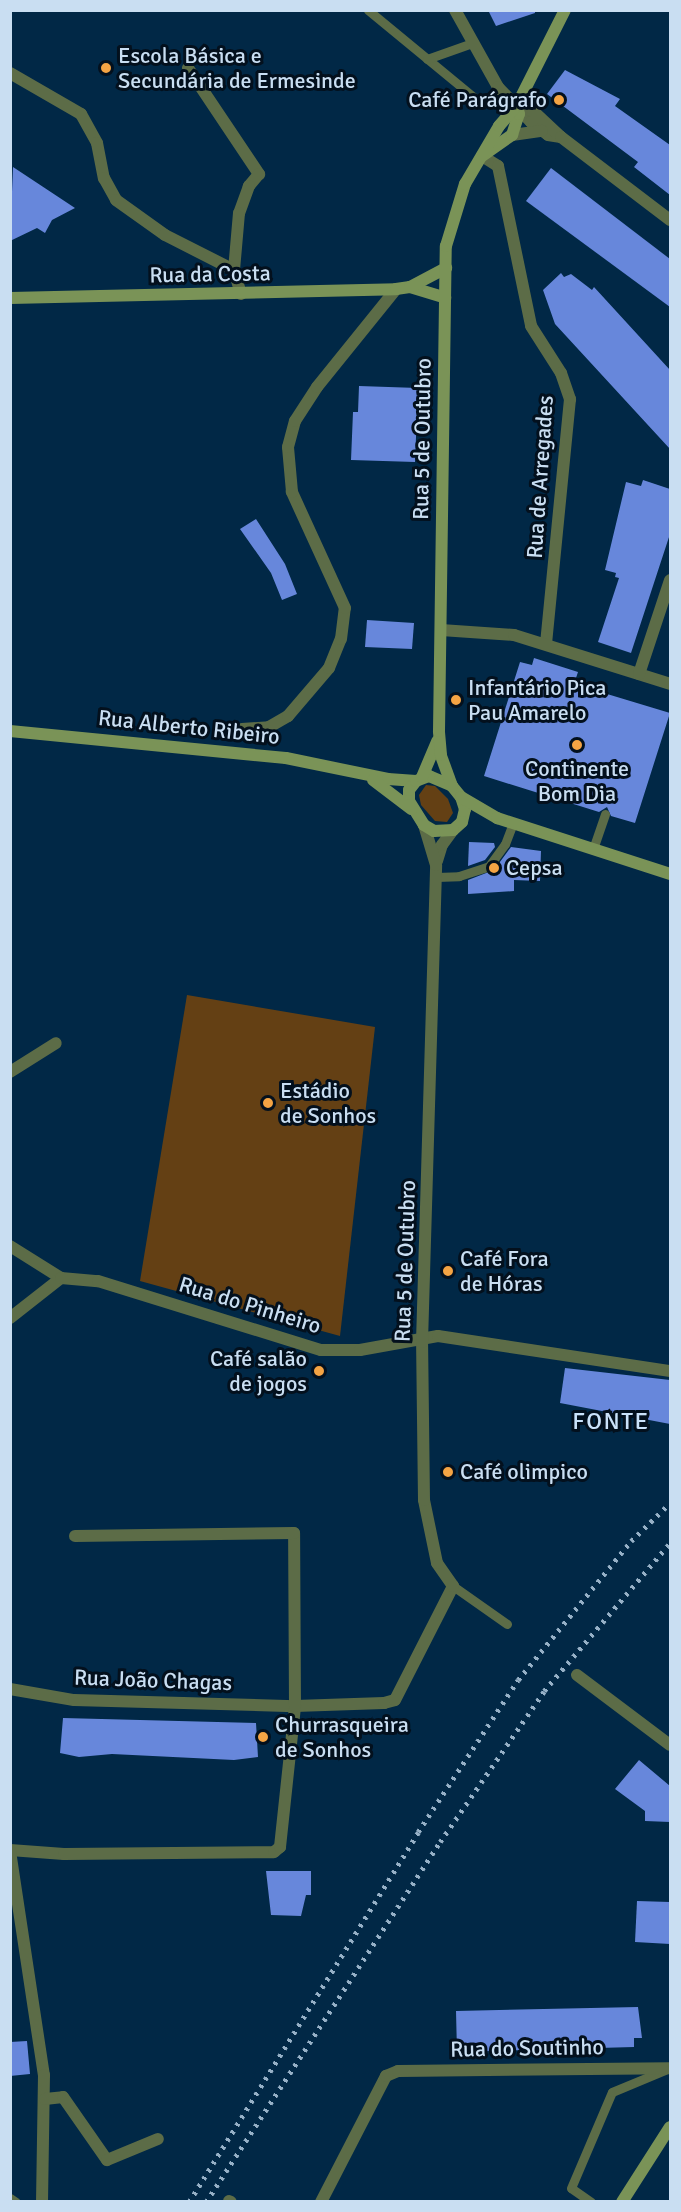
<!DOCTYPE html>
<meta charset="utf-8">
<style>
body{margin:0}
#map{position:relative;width:681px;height:2212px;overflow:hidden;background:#012846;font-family:Signika,sans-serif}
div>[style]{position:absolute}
.green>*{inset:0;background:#644014}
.building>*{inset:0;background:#6787db}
.lane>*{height:9px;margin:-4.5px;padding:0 4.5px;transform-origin:4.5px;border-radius:4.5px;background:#5c6c47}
.street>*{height:12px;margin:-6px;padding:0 6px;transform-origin:6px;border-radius:6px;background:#5c6c47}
.secondary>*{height:12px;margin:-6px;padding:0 6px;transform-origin:6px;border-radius:6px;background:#7a9357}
.rail>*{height:4.5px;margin-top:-2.25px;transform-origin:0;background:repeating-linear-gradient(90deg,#97b1c7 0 3px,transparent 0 9px)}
.dots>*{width:16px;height:16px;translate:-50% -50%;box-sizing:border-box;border:3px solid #03101d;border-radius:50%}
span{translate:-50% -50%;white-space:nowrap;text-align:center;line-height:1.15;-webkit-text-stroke:6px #03101d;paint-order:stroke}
.poi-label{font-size:22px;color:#c9def2}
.left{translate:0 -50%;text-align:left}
.right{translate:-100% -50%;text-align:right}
.street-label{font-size:22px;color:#c9def2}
.neighbourhood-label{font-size:24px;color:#cae2fa;letter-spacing:1.5px}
.frame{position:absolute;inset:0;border:12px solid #c9def2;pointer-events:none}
</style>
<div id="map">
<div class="green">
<i style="clip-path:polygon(426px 785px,435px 786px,448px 799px,453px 813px,447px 822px,435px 821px,421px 805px,419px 795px)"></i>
<i style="clip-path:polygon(187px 995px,375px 1027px,340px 1336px,140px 1281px)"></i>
</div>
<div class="building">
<i style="clip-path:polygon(488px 10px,535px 10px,535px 13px,496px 26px)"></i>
<i style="clip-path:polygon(565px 70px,620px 99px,615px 106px,670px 145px,670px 195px,634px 167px,638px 162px,547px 94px)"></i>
<i style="clip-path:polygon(13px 167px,75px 208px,52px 220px,45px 233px,37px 228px,10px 241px)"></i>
<i style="clip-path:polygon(551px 168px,670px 259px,670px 307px,526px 201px)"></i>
<i style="clip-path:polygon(561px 273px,564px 277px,571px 274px,592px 290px,594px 287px,670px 370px,670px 449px,555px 324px,543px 290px)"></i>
<i style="clip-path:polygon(359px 386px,418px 388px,415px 462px,351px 460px,353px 412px,358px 412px)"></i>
<i style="clip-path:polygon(643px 480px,670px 489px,670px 534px,631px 653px,598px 642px,619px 578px,615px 577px,616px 573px,605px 570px,626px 482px,641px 486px)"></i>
<i style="clip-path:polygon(256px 519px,285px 564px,297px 594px,282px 600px,271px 573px,240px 529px)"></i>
<i style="clip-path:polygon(367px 620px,414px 623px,412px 649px,365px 647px)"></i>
<i style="clip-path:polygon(534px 658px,578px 672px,574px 684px,670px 713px,635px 823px,611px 816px,607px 807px,599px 812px,484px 776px,520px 662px,532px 665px)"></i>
<i style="clip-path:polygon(469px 842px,494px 843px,495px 847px,485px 860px,468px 866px)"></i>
<i style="clip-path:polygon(511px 847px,541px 851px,540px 881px,514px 880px,514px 891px,468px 894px,468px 880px,494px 870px)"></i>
<i style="clip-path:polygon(565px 1368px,670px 1380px,670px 1424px,560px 1403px)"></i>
<i style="clip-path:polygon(63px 1718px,256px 1723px,258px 1757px,234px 1760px,112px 1754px,79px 1757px,60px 1753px)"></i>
<i style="clip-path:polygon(639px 1760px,670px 1786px,670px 1822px,645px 1821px,645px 1811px,615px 1789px)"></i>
<i style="clip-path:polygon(266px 1871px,311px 1871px,311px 1895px,306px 1895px,301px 1916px,271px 1915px)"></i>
<i style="clip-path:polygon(637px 1901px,670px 1902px,670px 1944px,635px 1942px)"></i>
<i style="clip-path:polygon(638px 2007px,642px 2038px,634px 2038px,634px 2047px,457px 2052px,456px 2011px)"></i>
<i style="clip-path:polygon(27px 2041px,30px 2074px,10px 2076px,10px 2042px)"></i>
</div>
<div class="lane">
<i style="left:368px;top:10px;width:148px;rotate:39.5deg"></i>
<i style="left:427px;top:59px;width:48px;rotate:-19.6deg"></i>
<i style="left:593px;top:849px;width:37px;rotate:-71deg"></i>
<i style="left:436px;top:877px;width:23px;rotate:-2deg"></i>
<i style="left:459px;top:876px;width:32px;rotate:-18deg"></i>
<i style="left:489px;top:866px;width:27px;rotate:-54deg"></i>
<i style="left:505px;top:844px;width:22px;rotate:-69deg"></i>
<i style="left:453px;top:1586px;width:66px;rotate:35.1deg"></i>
<i style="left:10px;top:2198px;width:7px;rotate:34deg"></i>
<i style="left:591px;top:2202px;width:24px;rotate:-145deg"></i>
<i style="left:571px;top:2188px;width:104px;rotate:-66.9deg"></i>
<i style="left:612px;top:2092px;width:57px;rotate:-22.5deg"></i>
</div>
<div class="street">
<i style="left:455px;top:10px;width:88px;rotate:60.8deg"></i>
<i style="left:498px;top:87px;width:48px;rotate:46.7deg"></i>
<i style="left:531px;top:122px;width:21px;rotate:37deg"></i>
<i style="left:548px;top:135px;width:13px;rotate:9deg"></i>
<i style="left:188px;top:68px;width:128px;rotate:56.2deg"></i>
<i style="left:259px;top:174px;width:16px;rotate:130deg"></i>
<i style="left:249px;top:186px;width:29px;rotate:110deg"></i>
<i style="left:239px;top:213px;width:57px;rotate:95deg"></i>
<i style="left:10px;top:73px;width:82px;rotate:30deg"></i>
<i style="left:81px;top:114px;width:33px;rotate:61deg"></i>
<i style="left:97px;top:143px;width:36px;rotate:79deg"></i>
<i style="left:104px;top:178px;width:25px;rotate:61deg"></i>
<i style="left:116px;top:200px;width:60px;rotate:35.5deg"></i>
<i style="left:165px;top:235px;width:77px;rotate:26.9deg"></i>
<i style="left:234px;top:270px;width:25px;rotate:74deg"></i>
<i style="left:517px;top:105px;width:17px;rotate:21deg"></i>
<i style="left:533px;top:111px;width:38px;rotate:43deg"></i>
<i style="left:561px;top:137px;width:137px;rotate:37.3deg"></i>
<i style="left:512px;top:135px;width:30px;rotate:-8deg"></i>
<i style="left:482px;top:156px;width:19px;rotate:32deg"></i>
<i style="left:498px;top:166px;width:163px;rotate:78.3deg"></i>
<i style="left:531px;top:326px;width:56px;rotate:57.4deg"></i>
<i style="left:561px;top:373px;width:28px;rotate:71deg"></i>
<i style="left:570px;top:399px;width:245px;rotate:95.6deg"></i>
<i style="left:441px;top:630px;width:73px;rotate:3.9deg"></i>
<i style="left:514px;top:635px;width:164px;rotate:17.4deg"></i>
<i style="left:639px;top:674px;width:99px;rotate:-71.7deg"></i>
<i style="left:242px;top:729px;width:27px;rotate:-4deg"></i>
<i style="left:269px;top:727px;width:22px;rotate:-30deg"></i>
<i style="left:288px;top:716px;width:63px;rotate:-49.5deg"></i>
<i style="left:329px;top:668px;width:31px;rotate:-68deg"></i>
<i style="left:341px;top:639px;width:31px;rotate:-83deg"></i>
<i style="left:345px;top:608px;width:128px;rotate:-114.6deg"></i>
<i style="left:292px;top:492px;width:45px;rotate:-95.1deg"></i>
<i style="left:288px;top:447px;width:27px;rotate:-75deg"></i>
<i style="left:295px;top:421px;width:40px;rotate:-57.1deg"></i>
<i style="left:317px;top:387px;width:126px;rotate:-51.1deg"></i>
<i style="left:437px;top:861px;width:17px;rotate:-73deg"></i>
<i style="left:442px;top:845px;width:19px;rotate:-54deg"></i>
<i style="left:10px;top:1072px;width:54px;rotate:-32.2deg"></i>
<i style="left:10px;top:1246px;width:60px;rotate:32.1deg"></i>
<i style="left:10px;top:1318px;width:65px;rotate:-38.1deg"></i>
<i style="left:61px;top:1278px;width:37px;rotate:5deg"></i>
<i style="left:98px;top:1281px;width:233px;rotate:17.2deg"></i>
<i style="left:321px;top:1350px;width:39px"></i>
<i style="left:360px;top:1350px;width:79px;rotate:-10.2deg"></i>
<i style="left:438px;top:1336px;width:235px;rotate:8.6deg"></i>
<i style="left:577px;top:1675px;width:116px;rotate:37deg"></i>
<i style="left:10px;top:1689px;width:65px;rotate:9.8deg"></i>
<i style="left:74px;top:1700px;width:221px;rotate:1.6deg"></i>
<i style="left:295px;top:1706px;width:89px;rotate:-1.9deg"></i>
<i style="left:384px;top:1703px;width:11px;rotate:-15deg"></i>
<i style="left:395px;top:1700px;width:128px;rotate:-63deg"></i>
<i style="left:453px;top:1586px;width:28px;rotate:-125deg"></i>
<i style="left:437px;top:1563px;width:64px;rotate:-101.7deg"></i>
<i style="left:424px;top:1500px;width:158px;rotate:-90.7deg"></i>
<i style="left:422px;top:1342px;width:477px;rotate:-88.3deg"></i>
<i style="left:436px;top:865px;width:42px;rotate:-106.7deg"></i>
<i style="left:10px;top:1850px;width:54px;rotate:4.2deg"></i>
<i style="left:64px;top:1854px;width:210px;rotate:-0.5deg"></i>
<i style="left:274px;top:1852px;width:8px;rotate:-40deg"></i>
<i style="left:280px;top:1847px;width:142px;rotate:-83.9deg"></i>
<i style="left:295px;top:1706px;width:173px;rotate:-90.3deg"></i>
<i style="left:294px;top:1533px;width:219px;rotate:179.2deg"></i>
<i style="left:10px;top:1851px;width:227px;rotate:81.4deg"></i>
<i style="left:44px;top:2075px;width:127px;rotate:90.9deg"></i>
<i style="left:45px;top:2099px;width:18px;rotate:-6deg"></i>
<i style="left:63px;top:2097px;width:77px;rotate:55.1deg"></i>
<i style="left:107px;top:2160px;width:55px;rotate:-22.4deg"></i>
<i style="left:229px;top:2201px;width:2px;rotate:27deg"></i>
<i style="left:321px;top:2202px;width:142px;rotate:-62.7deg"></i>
<i style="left:386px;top:2076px;width:13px;rotate:-23deg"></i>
<i style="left:398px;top:2071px;width:272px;rotate:-0.6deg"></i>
</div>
<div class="secondary">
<i style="left:482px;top:156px;width:37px;rotate:-35deg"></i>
<i style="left:512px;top:135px;width:22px;rotate:-72deg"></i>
<i style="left:519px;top:114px;width:9px;rotate:-103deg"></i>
<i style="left:410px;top:287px;width:37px;rotate:17deg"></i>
<i style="left:10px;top:298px;width:386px;rotate:-1.3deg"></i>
<i style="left:396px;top:289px;width:14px;rotate:-8deg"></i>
<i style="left:410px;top:287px;width:41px;rotate:-27.8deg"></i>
<i style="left:10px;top:731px;width:277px;rotate:5.6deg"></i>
<i style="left:286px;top:758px;width:104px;rotate:11.6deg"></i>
<i style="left:388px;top:779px;width:28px;rotate:4deg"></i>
<i style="left:429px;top:776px;width:25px;rotate:23deg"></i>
<i style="left:452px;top:786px;width:14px;rotate:51deg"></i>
<i style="left:461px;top:797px;width:13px;rotate:72deg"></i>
<i style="left:465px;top:809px;width:13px;rotate:103deg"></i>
<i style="left:462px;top:822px;width:12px;rotate:138deg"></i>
<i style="left:453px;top:830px;width:19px;rotate:177deg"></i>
<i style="left:434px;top:831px;width:12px;rotate:-149deg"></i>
<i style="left:424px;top:825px;width:28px;rotate:-122deg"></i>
<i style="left:409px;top:801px;width:11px;rotate:-90deg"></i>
<i style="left:409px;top:790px;width:11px;rotate:-52deg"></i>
<i style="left:416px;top:781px;width:14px;rotate:-21deg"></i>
<i style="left:422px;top:777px;width:39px;rotate:-67deg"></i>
<i style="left:373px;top:780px;width:48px;rotate:37.3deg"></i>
<i style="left:452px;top:786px;width:33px;rotate:-110deg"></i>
<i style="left:441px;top:755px;width:24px;rotate:-95deg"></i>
<i style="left:439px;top:731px;width:485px;rotate:-89.2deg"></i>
<i style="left:446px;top:246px;width:65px;rotate:-73deg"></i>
<i style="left:465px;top:184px;width:67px;rotate:-59.6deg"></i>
<i style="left:499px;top:126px;width:28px;rotate:-49deg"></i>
<i style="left:517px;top:105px;width:106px;rotate:-63.2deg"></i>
<i style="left:461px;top:797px;width:42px;rotate:30.3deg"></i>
<i style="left:497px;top:818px;width:182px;rotate:17.9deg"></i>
<i style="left:622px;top:2202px;width:89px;rotate:-57.4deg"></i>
</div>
<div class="rail">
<i style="left:189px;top:2202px;width:435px;rotate:-58.2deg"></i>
<i style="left:418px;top:1832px;width:182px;rotate:-56.7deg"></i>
<i style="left:518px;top:1680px;width:179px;rotate:-50.9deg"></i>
<i style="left:631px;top:1541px;width:54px;rotate:-44.3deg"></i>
<i style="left:206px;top:2202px;width:429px;rotate:-57deg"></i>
<i style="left:440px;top:1842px;width:183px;rotate:-55.4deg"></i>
<i style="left:544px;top:1691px;width:194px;rotate:-49.6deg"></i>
</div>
<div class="dots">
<i style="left:106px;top:68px;background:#f4a444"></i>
<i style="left:559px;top:100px;background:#f4a444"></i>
<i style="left:456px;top:700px;background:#f4a444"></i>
<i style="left:577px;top:745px;background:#f4a444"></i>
<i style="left:494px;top:868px;background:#f4a444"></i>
<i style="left:268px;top:1103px;background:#f4a444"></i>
<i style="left:448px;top:1271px;background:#f4a444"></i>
<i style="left:319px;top:1371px;background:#f4a444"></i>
<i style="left:448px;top:1472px;background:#f4a444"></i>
<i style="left:263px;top:1737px;background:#f4a444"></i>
</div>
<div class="poi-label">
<span class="left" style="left:118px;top:68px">Escola Básica e<br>Secundária de Ermesinde</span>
<span class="right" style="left:547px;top:100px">Café Parágrafo</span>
<span class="left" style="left:468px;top:700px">Infantário Pica<br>Pau Amarelo</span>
<span style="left:577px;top:781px">Continente<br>Bom Dia</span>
<span class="left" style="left:506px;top:868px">Cepsa</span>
<span class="left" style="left:280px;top:1103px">Estádio<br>de Sonhos</span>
<span class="left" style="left:460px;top:1271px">Café Fora<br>de Hóras</span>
<span class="right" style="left:307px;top:1371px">Café salão<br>de jogos</span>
<span class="left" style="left:460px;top:1472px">Café olimpico</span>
<span class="left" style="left:275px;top:1737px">Churrasqueira<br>de Sonhos</span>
</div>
<div class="street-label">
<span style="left:210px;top:274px;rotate:-1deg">Rua da Costa</span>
<span style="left:422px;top:439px;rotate:-89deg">Rua 5 de Outubro</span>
<span style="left:540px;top:477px;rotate:-86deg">Rua de Arregades</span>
<span style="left:189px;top:727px;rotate:6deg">Rua Alberto Ribeiro</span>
<span style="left:405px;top:1261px;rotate:-88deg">Rua 5 de Outubro</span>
<span style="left:250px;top:1305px;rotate:17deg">Rua do Pinheiro</span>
<span style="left:153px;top:1680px;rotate:2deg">Rua João Chagas</span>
<span style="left:527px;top:2048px;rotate:-1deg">Rua do Soutinho</span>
</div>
<div class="neighbourhood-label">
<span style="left:611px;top:1422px">FONTE</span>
</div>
<div class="frame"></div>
</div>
